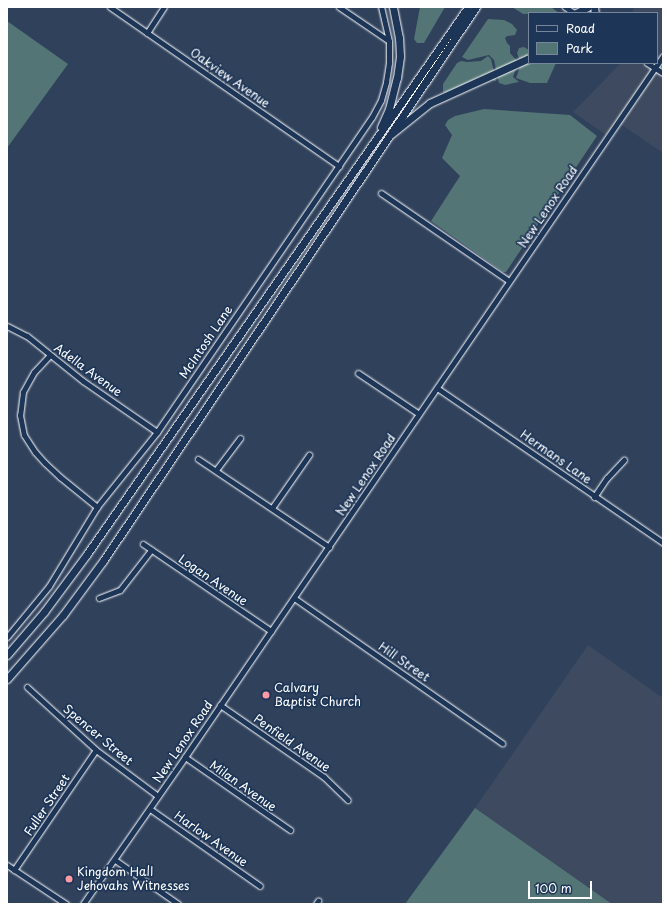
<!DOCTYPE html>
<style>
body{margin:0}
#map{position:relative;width:670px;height:911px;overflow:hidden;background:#30415c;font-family:"Playpen Sans",sans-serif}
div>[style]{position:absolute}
.built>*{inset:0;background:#3d4a5f}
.green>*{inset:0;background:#537575}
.roads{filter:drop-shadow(0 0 1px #fff) drop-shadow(0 0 1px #fff)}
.minor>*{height:5px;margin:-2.5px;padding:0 2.5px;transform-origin:2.5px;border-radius:2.5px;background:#1d3557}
.highway>*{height:7px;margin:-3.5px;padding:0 3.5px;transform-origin:3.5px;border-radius:3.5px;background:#1d3557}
.dots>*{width:11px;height:11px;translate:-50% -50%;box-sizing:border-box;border:2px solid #1d3557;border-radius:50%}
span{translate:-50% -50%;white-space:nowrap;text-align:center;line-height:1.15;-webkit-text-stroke:3.5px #1d3557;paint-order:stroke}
.street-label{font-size:12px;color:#fff}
.poi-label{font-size:12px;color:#fff}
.left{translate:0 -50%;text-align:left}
.frame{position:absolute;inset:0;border:8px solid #fff;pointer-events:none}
.legend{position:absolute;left:528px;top:12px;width:130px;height:52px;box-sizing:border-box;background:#1d3557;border:1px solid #77869a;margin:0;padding:5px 7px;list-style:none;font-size:12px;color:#fff}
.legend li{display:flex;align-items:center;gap:8px;height:20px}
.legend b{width:20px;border:1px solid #77869a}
.scale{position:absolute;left:528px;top:881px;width:64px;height:18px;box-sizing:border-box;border:2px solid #fff;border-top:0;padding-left:5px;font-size:12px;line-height:14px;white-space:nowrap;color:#fff;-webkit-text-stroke:3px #1d3557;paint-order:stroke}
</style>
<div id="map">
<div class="built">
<i style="clip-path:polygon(634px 7px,663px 7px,663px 153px,619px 123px,609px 137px,573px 112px,621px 63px,657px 63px,657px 13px,632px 13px)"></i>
<i style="clip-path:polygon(588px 645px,663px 698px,663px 904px,612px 904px,475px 808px)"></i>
</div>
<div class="green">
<i style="clip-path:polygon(420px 7px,445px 7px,424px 43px,417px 43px,414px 39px)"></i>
<i style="clip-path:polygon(512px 7px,551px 7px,559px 13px,523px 14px)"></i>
<i style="clip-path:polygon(488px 19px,504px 20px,512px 24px,517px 30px,515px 35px,507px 36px,505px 38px,507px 43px,510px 46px,510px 53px,518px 62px,513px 77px,519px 82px,505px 85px,499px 83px,494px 60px,489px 55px,468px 60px,462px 57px)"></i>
<i style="clip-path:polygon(7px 21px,68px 64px,7px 148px)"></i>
<i style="clip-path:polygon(524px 47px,529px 50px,529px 63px,556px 63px,547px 83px,530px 83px,516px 78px,521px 64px,517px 53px,519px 48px)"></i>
<i style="clip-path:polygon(488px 56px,491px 59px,496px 81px,480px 76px,449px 94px,443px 92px,443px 84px,457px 63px,461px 61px,467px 62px,481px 61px)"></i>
<i style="clip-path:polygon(484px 109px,570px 115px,597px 136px,506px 272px,503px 272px,431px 221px,460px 176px,442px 158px,452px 135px,445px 125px,448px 120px,455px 116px)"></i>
<i style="clip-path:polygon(475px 808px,612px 904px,405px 904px)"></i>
</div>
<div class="roads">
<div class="minor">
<i style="left:110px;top:7px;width:279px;rotate:34.8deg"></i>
<i style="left:339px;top:7px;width:60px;rotate:34.2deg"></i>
<i style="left:565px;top:7px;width:11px;rotate:34deg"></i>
<i style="left:147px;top:33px;width:31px;rotate:-57deg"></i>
<i style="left:647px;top:63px;width:19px;rotate:32deg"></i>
<i style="left:381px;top:193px;width:155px;rotate:34.5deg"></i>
<i style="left:7px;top:326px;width:22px;rotate:27deg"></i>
<i style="left:27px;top:336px;width:72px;rotate:38.8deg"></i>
<i style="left:83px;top:381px;width:90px;rotate:34.6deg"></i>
<i style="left:50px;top:355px;width:23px;rotate:133deg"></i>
<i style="left:34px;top:372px;width:23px;rotate:119deg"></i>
<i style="left:23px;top:392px;width:23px;rotate:97deg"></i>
<i style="left:20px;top:415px;width:20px;rotate:79deg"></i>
<i style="left:24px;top:435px;width:20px;rotate:57deg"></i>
<i style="left:35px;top:452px;width:15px;rotate:48deg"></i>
<i style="left:45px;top:463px;width:21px;rotate:43deg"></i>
<i style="left:60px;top:477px;width:48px;rotate:39deg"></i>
<i style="left:358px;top:373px;width:73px;rotate:33.9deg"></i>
<i style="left:437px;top:388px;width:274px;rotate:34.4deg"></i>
<i style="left:198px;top:459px;width:158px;rotate:33.9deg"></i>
<i style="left:216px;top:470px;width:40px;rotate:-53deg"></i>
<i style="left:594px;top:497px;width:23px;rotate:-56deg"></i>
<i style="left:607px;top:478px;width:25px;rotate:-47deg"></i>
<i style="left:272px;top:508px;width:65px;rotate:-55.1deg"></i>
<i style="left:143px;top:544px;width:155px;rotate:34.2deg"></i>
<i style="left:99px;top:598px;width:22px;rotate:-21deg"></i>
<i style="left:120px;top:590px;width:51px;rotate:-52.2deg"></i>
<i style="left:294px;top:598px;width:254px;rotate:34.9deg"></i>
<i style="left:7px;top:637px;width:66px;rotate:-50.5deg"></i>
<i style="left:49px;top:586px;width:92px;rotate:-58.7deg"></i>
<i style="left:97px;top:507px;width:96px;rotate:-51.3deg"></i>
<i style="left:157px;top:432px;width:381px;rotate:-55.7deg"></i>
<i style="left:372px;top:117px;width:19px;rotate:-62deg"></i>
<i style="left:381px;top:100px;width:19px;rotate:-74deg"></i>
<i style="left:386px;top:82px;width:20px;rotate:-81deg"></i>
<i style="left:389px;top:62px;width:21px;rotate:-90deg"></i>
<i style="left:389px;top:41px;width:35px;rotate:-103deg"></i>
<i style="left:27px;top:687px;width:93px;rotate:42.4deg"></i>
<i style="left:96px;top:750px;width:77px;rotate:36.6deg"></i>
<i style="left:220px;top:705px;width:126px;rotate:34.7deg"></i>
<i style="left:324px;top:777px;width:33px;rotate:44deg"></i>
<i style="left:185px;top:757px;width:128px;rotate:34.8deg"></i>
<i style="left:150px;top:809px;width:134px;rotate:35deg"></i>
<i style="left:115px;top:860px;width:77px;rotate:34.9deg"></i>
<i style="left:7px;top:865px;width:71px;rotate:33.5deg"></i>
<i style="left:14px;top:870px;width:145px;rotate:-55.7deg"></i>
<i style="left:83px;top:904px;width:179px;rotate:-55.2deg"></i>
<i style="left:185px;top:757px;width:848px;rotate:-55.71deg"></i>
<i style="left:316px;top:904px;width:4px;rotate:-56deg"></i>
</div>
<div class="highway">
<i style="left:594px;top:7px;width:6px;rotate:81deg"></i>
<i style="left:576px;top:13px;width:13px;rotate:-27deg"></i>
<i style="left:381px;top:127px;width:20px;rotate:-66deg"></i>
<i style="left:389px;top:109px;width:32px;rotate:-76deg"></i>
<i style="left:397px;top:78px;width:22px;rotate:-82deg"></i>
<i style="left:400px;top:56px;width:18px;rotate:-93deg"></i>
<i style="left:399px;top:38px;width:32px;rotate:-101deg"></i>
<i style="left:390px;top:135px;width:51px;rotate:-38.7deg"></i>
<i style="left:430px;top:103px;width:109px;rotate:-24.4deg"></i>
<i style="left:7px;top:655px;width:57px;rotate:-49.3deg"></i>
<i style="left:44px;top:612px;width:72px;rotate:-53.4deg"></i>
<i style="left:87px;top:554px;width:667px;rotate:-55.14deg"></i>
<i style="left:7px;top:679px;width:85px;rotate:-48.8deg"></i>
<i style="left:63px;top:615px;width:67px;rotate:-53.5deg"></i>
<i style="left:103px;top:561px;width:668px;rotate:-56.05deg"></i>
</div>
</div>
<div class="dots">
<i style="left:266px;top:695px;background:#ff9aa2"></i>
<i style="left:69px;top:879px;background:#ff9aa2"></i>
</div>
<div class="street-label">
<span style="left:230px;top:78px;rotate:35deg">Oakview Avenue</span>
<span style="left:548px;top:207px;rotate:-56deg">New Lenox Road</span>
<span style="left:206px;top:342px;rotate:-56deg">McIntosh Lane</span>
<span style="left:88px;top:370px;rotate:36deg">Adella Avenue</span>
<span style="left:556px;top:457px;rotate:35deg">Hermans Lane</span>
<span style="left:366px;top:475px;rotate:-56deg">New Lenox Road</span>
<span style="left:213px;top:580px;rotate:34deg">Logan Avenue</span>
<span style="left:404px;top:662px;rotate:35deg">Hill Street</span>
<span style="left:98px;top:735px;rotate:40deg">Spencer Street</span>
<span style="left:183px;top:742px;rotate:-56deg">New Lenox Road</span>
<span style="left:292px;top:743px;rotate:35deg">Penfield Avenue</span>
<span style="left:243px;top:786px;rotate:35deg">Milan Avenue</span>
<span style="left:47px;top:805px;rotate:-56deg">Fuller Street</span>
<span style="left:211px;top:839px;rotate:35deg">Harlow Avenue</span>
</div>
<div class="poi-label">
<span class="left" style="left:274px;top:695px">Calvary<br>Baptist Church</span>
<span class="left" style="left:77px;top:879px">Kingdom Hall<br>Jehovahs Witnesses</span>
</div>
<div class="frame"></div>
<ul class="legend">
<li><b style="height:5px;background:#1d3557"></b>Road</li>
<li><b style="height:11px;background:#537575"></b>Park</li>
</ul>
<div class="scale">100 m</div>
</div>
